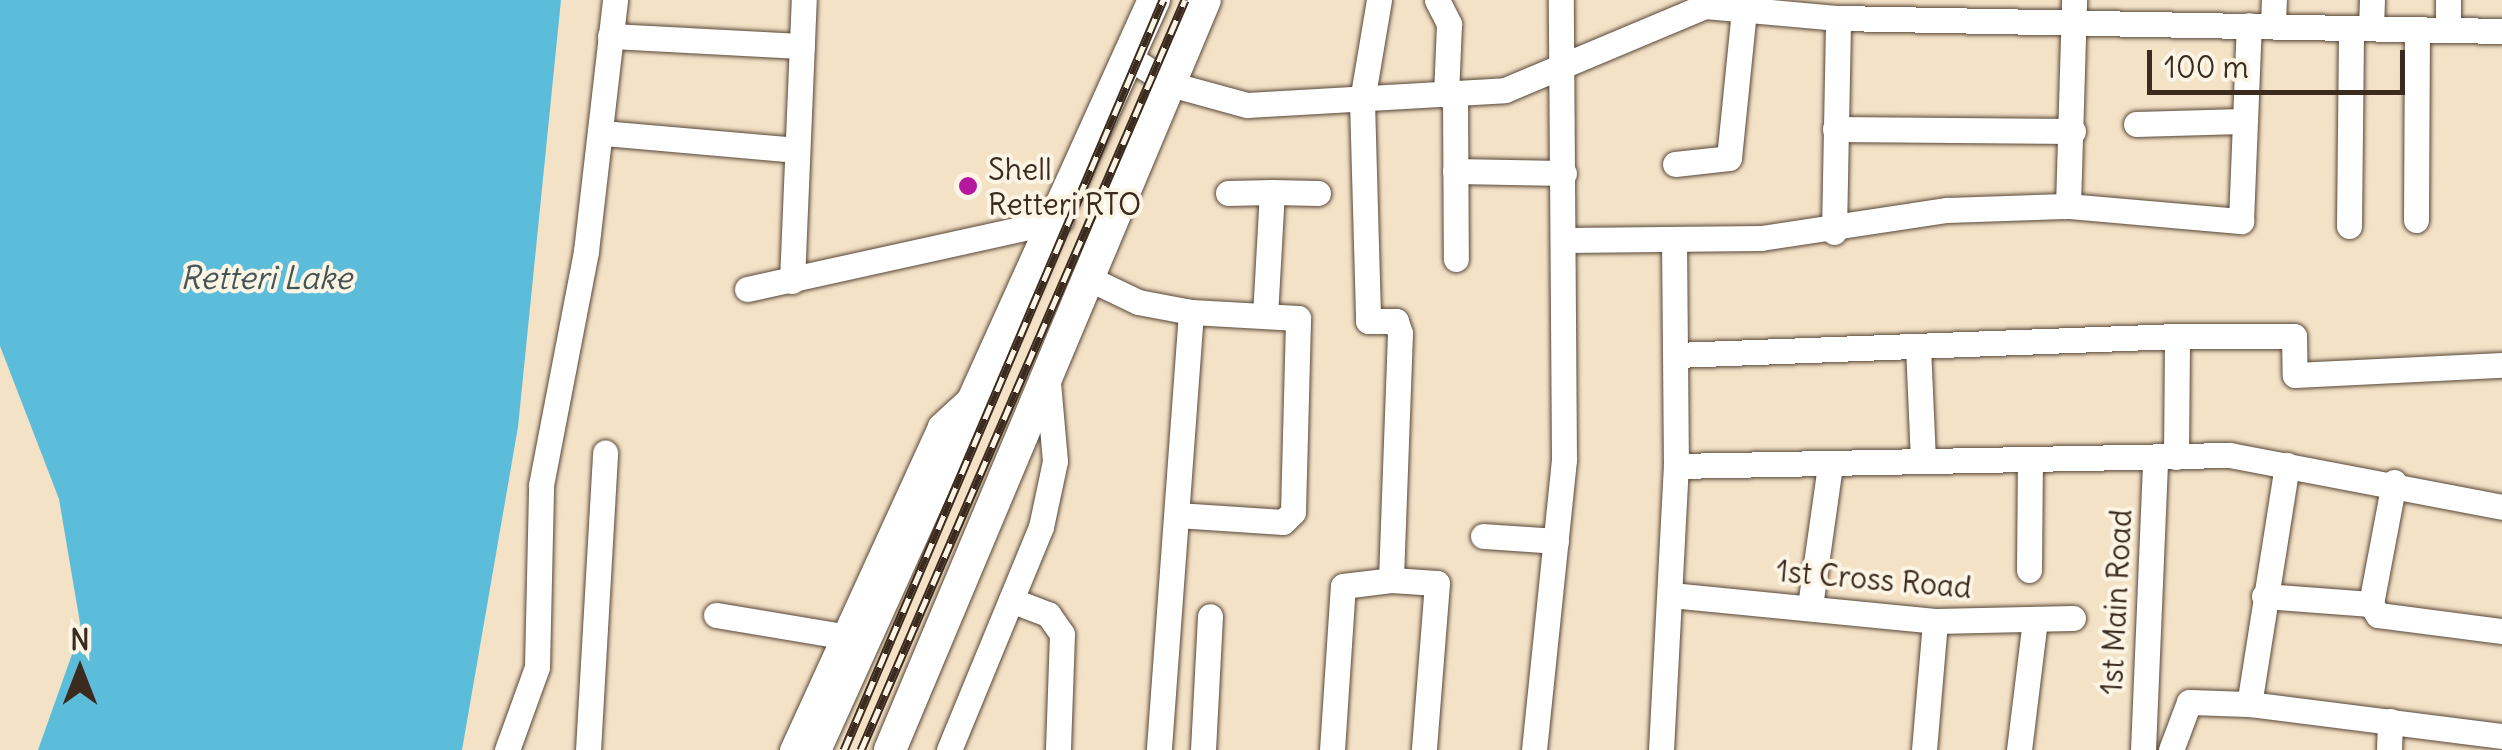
<!DOCTYPE html>
<style>
body{margin:0}
#map{position:relative;width:2502px;height:750px;overflow:hidden;background:#f4e2c7;font-family:Delius,sans-serif}
div>[style]{position:absolute}
.water>*{inset:0;background:#5cbdda}
.roads{filter:drop-shadow(0 0 2px #574637) drop-shadow(0 0 2px #574637)}
.minor>*{height:25px;margin:-12.5px;padding:0 12.5px;transform-origin:12.5px;border-radius:12.5px;background:#fff}
.major>*{height:32px;margin:-16px;padding:0 16px;transform-origin:16px;border-radius:16px;background:#fff}
.rail>*{height:9px;margin-top:-4.5px;transform-origin:0;background:repeating-linear-gradient(90deg,#fcf5e5 0 15px,#3b2a1e 0 30px);box-sizing:border-box;border-block:2px solid #3b2a1e}
.dots>*{width:28px;height:28px;translate:-50% -50%;box-sizing:border-box;border:5px solid #fcf5e5;border-radius:50%}
span{translate:-50% -50%;white-space:nowrap;text-align:center;line-height:1.15;-webkit-text-stroke:8px #fcf5e5;paint-order:stroke}
.poi-label{font-size:30px;color:#3b2a1e}
.left{translate:0 -50%;text-align:left}
.street-label{font-size:30px;color:#3b2a1e}
.water-label{font-size:32px;color:#455656;font-style:italic}
.north{position:absolute;left:30px;top:620px;width:100px;height:100px;-webkit-text-stroke:8px #fcf5e5;paint-order:stroke;rotate:0deg;font-size:28px;font-weight:700;line-height:40px;text-align:center;color:#3b2a1e}
.north::after{content:'';display:block;margin:auto;width:35px;height:45px;background:#3b2a1e;clip-path:polygon(50% 0,100% 100%,50% 72%,0 100%)}
.scale{position:absolute;left:2147px;top:50px;width:258px;height:45px;box-sizing:border-box;border:5px solid #3b2a1e;border-top:0;padding-left:12px;font-size:30px;line-height:35px;white-space:nowrap;color:#3b2a1e;-webkit-text-stroke:8px #fcf5e5;paint-order:stroke}
</style>
<div id="map">
<div class="water">
<i style="clip-path:polygon(0 0,561px 0,518px 427px,462px 750px,38px 750px,81px 629px,59px 499px,0 346px)"></i>
</div>
<div class="roads">
<div class="minor">
<i style="left:1379px;top:0;width:102px;rotate:99.6deg"></i>
<i style="left:1362px;top:101px;width:220px;rotate:88.4deg"></i>
<i style="left:1368px;top:321px;width:28px"></i>
<i style="left:1396px;top:321px;width:13px;rotate:72deg"></i>
<i style="left:1400px;top:333px;width:247px;rotate:92.1deg"></i>
<i style="left:1437px;top:0;width:27px;rotate:63deg"></i>
<i style="left:1449px;top:24px;width:71px;rotate:92.4deg"></i>
<i style="left:2448px;top:0;width:30px;rotate:90deg"></i>
<i style="left:2273px;top:25px;width:25px;rotate:-88deg"></i>
<i style="left:2371px;top:28px;width:28px;rotate:-88deg"></i>
<i style="left:610px;top:36px;width:192px;rotate:3deg"></i>
<i style="left:1127px;top:56px;width:51px;rotate:33.1deg"></i>
<i style="left:1170px;top:84px;width:80px;rotate:15.3deg"></i>
<i style="left:1247px;top:105px;width:258px;rotate:-3.3deg"></i>
<i style="left:1505px;top:90px;width:217px;rotate:-22.8deg"></i>
<i style="left:1705px;top:6px;width:134px;rotate:5.2deg"></i>
<i style="left:1838px;top:18px;width:664px;rotate:1.12deg"></i>
<i style="left:1455px;top:94px;width:165px;rotate:89.7deg"></i>
<i style="left:2136px;top:124px;width:106px;rotate:-1.6deg"></i>
<i style="left:1835px;top:129px;width:238px;rotate:0.5deg"></i>
<i style="left:603px;top:133px;width:194px;rotate:5deg"></i>
<i style="left:1675px;top:164px;width:54px;rotate:-6.3deg"></i>
<i style="left:1729px;top:158px;width:149px;rotate:-84.2deg"></i>
<i style="left:1455px;top:171px;width:109px;rotate:1.1deg"></i>
<i style="left:1228px;top:193px;width:44px;rotate:-1.3deg"></i>
<i style="left:2068px;top:206px;width:174px;rotate:5deg"></i>
<i style="left:2241px;top:221px;width:196px;rotate:-87.7deg"></i>
<i style="left:2416px;top:220px;width:191px;rotate:-89.7deg"></i>
<i style="left:2349px;top:226px;width:198px;rotate:-89.4deg"></i>
<i style="left:1834px;top:232px;width:214px;rotate:-88.9deg"></i>
<i style="left:1674px;top:239px;width:227px;rotate:89.5deg"></i>
<i style="left:1676px;top:466px;width:554px;rotate:-1.14deg"></i>
<i style="left:2230px;top:455px;width:277px;rotate:10.8deg"></i>
<i style="left:1566px;top:240px;width:195px;rotate:-0.6deg"></i>
<i style="left:1761px;top:238px;width:188px;rotate:-8.6deg"></i>
<i style="left:1947px;top:210px;width:121px;rotate:-1.9deg"></i>
<i style="left:2068px;top:206px;width:206px;rotate:-88.3deg"></i>
<i style="left:1088px;top:278px;width:55px;rotate:25.6deg"></i>
<i style="left:1138px;top:302px;width:54px;rotate:10.7deg"></i>
<i style="left:1191px;top:312px;width:439px;rotate:94.2deg"></i>
<i style="left:792px;top:281px;width:281px;rotate:-87.6deg"></i>
<i style="left:747px;top:289px;width:321px;rotate:-12.4deg"></i>
<i style="left:1265px;top:316px;width:124px;rotate:-86.8deg"></i>
<i style="left:1272px;top:192px;width:46px;rotate:1.2deg"></i>
<i style="left:1918px;top:346px;width:114px;rotate:87.5deg"></i>
<i style="left:1676px;top:355px;width:501px;rotate:-2.17deg"></i>
<i style="left:2176px;top:457px;width:121px;rotate:-89.5deg"></i>
<i style="left:2177px;top:336px;width:117px"></i>
<i style="left:2294px;top:336px;width:39px;rotate:89deg"></i>
<i style="left:2295px;top:375px;width:207px;rotate:-2.8deg"></i>
<i style="left:2287px;top:465px;width:242px;rotate:99deg"></i>
<i style="left:2249px;top:704px;width:255px;rotate:7.2deg"></i>
<i style="left:2394px;top:482px;width:124px;rotate:100.7deg"></i>
<i style="left:2371px;top:604px;width:13px;rotate:58deg"></i>
<i style="left:2378px;top:615px;width:125px;rotate:7.4deg"></i>
<i style="left:1177px;top:515px;width:106px;rotate:3.8deg"></i>
<i style="left:1283px;top:522px;width:14px;rotate:-45deg"></i>
<i style="left:1293px;top:512px;width:194px;rotate:-88.5deg"></i>
<i style="left:1298px;top:318px;width:107px;rotate:-176.8deg"></i>
<i style="left:1483px;top:536px;width:73px;rotate:3.9deg"></i>
<i style="left:2029px;top:570px;width:111px;rotate:-89.5deg"></i>
<i style="left:1671px;top:595px;width:265px;rotate:5.6deg"></i>
<i style="left:1935px;top:621px;width:138px;rotate:-1.2deg"></i>
<i style="left:2264px;top:596px;width:107px;rotate:4.3deg"></i>
<i style="left:1011px;top:600px;width:40px;rotate:21deg"></i>
<i style="left:1048px;top:614px;width:24px;rotate:55deg"></i>
<i style="left:1062px;top:634px;width:116px;rotate:92deg"></i>
<i style="left:1810px;top:606px;width:141px;rotate:-81.9deg"></i>
<i style="left:716px;top:615px;width:128px;rotate:9.5deg"></i>
<i style="left:507px;top:750px;width:88px;rotate:-70.1deg"></i>
<i style="left:537px;top:667px;width:182px;rotate:-88.7deg"></i>
<i style="left:541px;top:485px;width:238px;rotate:-79.1deg"></i>
<i style="left:586px;top:251px;width:253px;rotate:-83.4deg"></i>
<i style="left:588px;top:750px;width:298px;rotate:-86.7deg"></i>
<i style="left:792px;top:750px;width:356px;rotate:-65.4deg"></i>
<i style="left:940px;top:426px;width:52px;rotate:-42.6deg"></i>
<i style="left:949px;top:750px;width:241px;rotate:-67.6deg"></i>
<i style="left:1041px;top:527px;width:67px;rotate:-78deg"></i>
<i style="left:1055px;top:461px;width:79px;rotate:-95.1deg"></i>
<i style="left:1203px;top:750px;width:134px;rotate:-87deg"></i>
<i style="left:1332px;top:750px;width:164px;rotate:-86.2deg"></i>
<i style="left:1343px;top:586px;width:48px;rotate:-7.1deg"></i>
<i style="left:1391px;top:580px;width:46px;rotate:3.7deg"></i>
<i style="left:1437px;top:583px;width:168px;rotate:94.5deg"></i>
<i style="left:1534px;top:750px;width:292px;rotate:-84.1deg"></i>
<i style="left:1564px;top:460px;width:460px;rotate:-90.4deg"></i>
<i style="left:1661px;top:750px;width:284px;rotate:-87deg"></i>
<i style="left:1924px;top:750px;width:129px;rotate:-85.1deg"></i>
<i style="left:2019px;top:750px;width:132px;rotate:-83deg"></i>
<i style="left:2143px;top:750px;width:292px;rotate:-87.6deg"></i>
<i style="left:2171px;top:750px;width:51px;rotate:-69.4deg"></i>
<i style="left:2189px;top:702px;width:60px;rotate:1.9deg"></i>
<i style="left:2389px;top:750px;width:29px;rotate:-88deg"></i>
</div>
<div class="major">
<i style="left:815px;top:750px;width:823px;rotate:-65.68deg"></i>
<i style="left:890px;top:750px;width:813px;rotate:-67.22deg"></i>
</div>
</div>
<div class="rail">
<i style="left:844px;top:750px;width:815px;rotate:-66.96deg"></i>
<i style="left:861px;top:750px;width:817px;rotate:-66.64deg"></i>
</div>
<div class="dots">
<i style="left:968px;top:186px;background:#b5179e"></i>
</div>
<div class="poi-label">
<span class="left" style="left:988px;top:186px">Shell<br>Retteri RTO</span>
</div>
<div class="street-label">
<span style="left:1874px;top:579px;rotate:5deg">1st Cross Road</span>
<span style="left:2116px;top:602px;rotate:-87deg">1st Main Road</span>
</div>
<div class="water-label">
<span style="left:266px;top:278px">Retteri Lake</span>
</div>
<div class="north">N</div>
<div class="scale">100 m</div>
</div>
